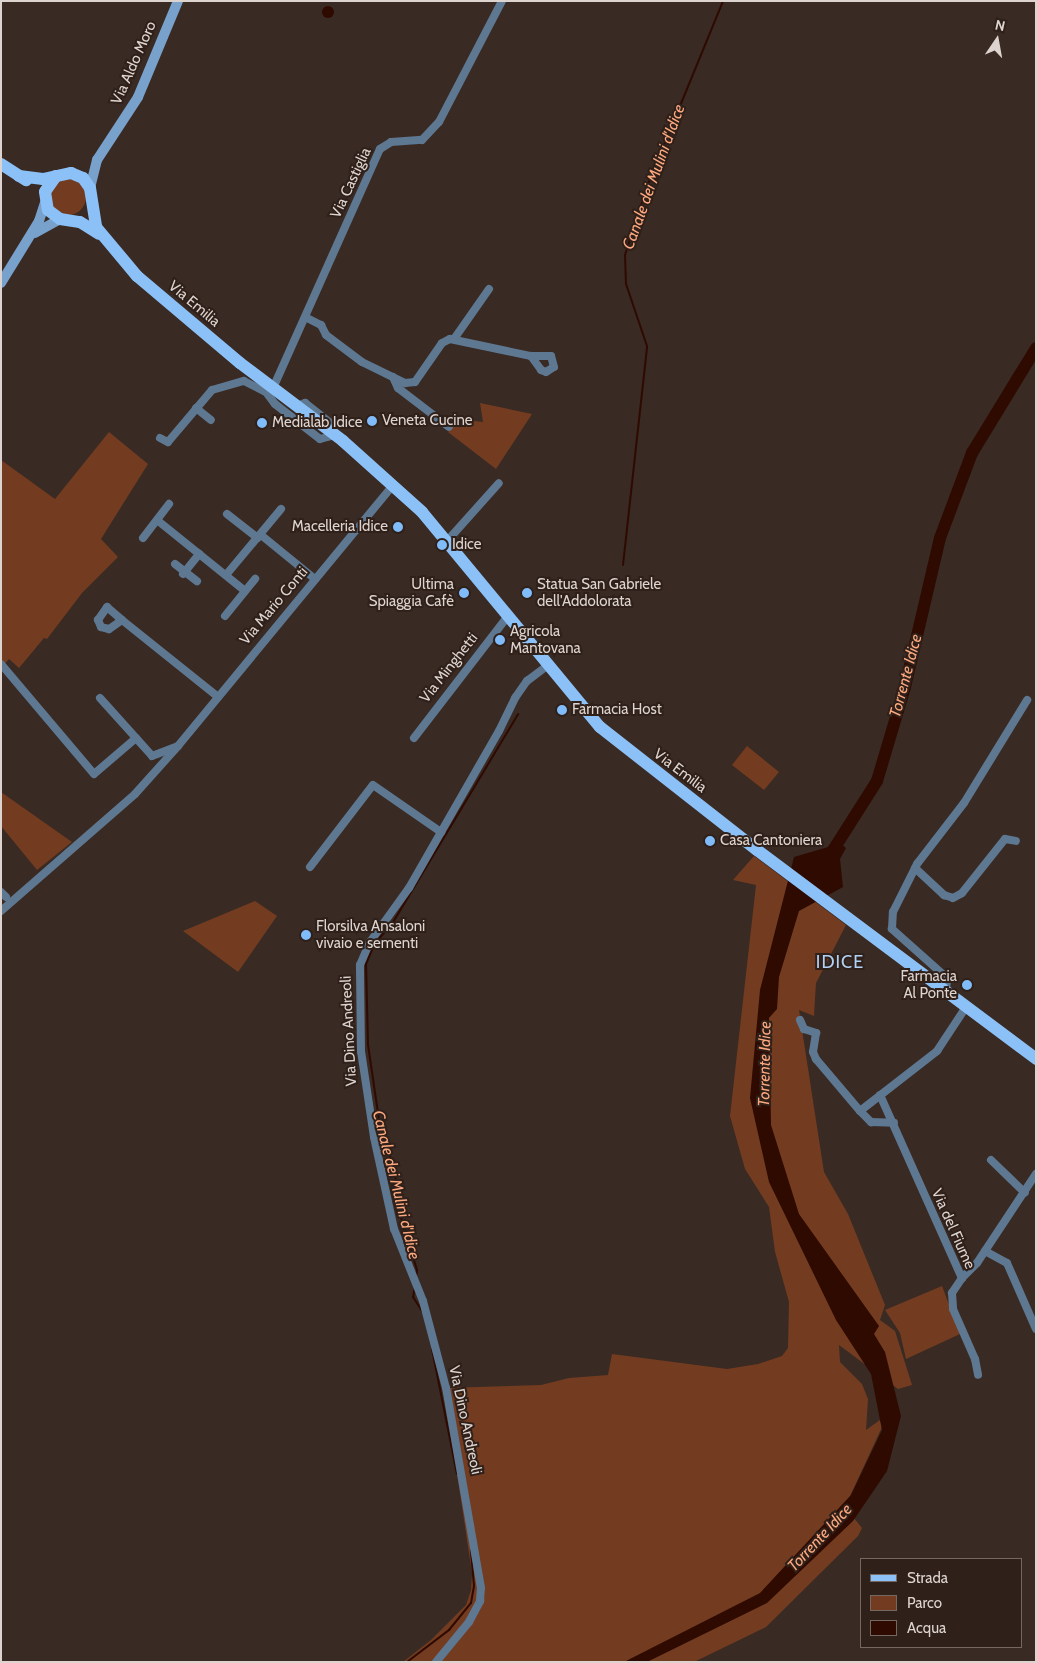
<!DOCTYPE html>
<meta charset="utf-8">
<style>
body{margin:0}
#map{position:relative;width:1037px;height:1663px;overflow:hidden;background:#392a23;font-family:Cabin,sans-serif}
div>[style]{position:absolute}
.green>*{inset:0;background:#733c20}
.round{border-radius:50%}
.water>*{inset:0;background:#2f0a00}
.stream>*{height:2px;margin:-1px;padding:0 1px;transform-origin:1px;border-radius:1px;background:#2f0a00}
.river>*{height:12px;margin:-6px;padding:0 6px;transform-origin:6px;border-radius:6px;background:#2f0a00}
.street>*{height:8px;margin:-4px;padding:0 4px;transform-origin:4px;border-radius:4px;background:#5e7892}
.secondary>*{height:10px;margin:-5px;padding:0 5px;transform-origin:5px;border-radius:5px;background:#78a1cc}
.primary>*{height:12px;margin:-6px;padding:0 6px;transform-origin:6px;border-radius:6px;background:#8cc1f8}
.dots>*{width:14px;height:14px;translate:-50% -50%;box-sizing:border-box;border:2px solid #2f201a;border-radius:50%}
span{translate:-50% -50%;white-space:nowrap;text-align:center;line-height:1.15;-webkit-text-stroke:4px #2f201a;paint-order:stroke}
.street-label{font-size:15px;color:#ded4cf}
.poi-label{font-size:15px;color:#ded4cf}
.left{translate:0 -50%;text-align:left}
.right{translate:-100% -50%;text-align:right}
.water-label{font-size:16px;color:#fda87f;font-style:italic}
.quarter-label{font-size:18px;color:#b2d2f5;letter-spacing:1px}
.frame{position:absolute;inset:0;border:2px solid #ded4cf;pointer-events:none}
.legend{position:absolute;left:860px;top:1558px;width:162px;height:90px;box-sizing:border-box;background:#2f201a;border:1px solid #756862;margin:0;padding:6px 9px;list-style:none;font-size:15px;color:#ded4cf}
.legend li{display:flex;align-items:center;gap:10px;height:25px}
.legend b{width:25px;border:1px solid #756862}
.north{position:absolute;left:972px;top:15px;width:50px;height:50px;-webkit-text-stroke:4px #2f201a;paint-order:stroke;rotate:12deg;font-size:14px;font-weight:700;line-height:20px;text-align:center;color:#ded4cf}
.north::after{content:'';display:block;margin:auto;width:18px;height:22px;background:#ded4cf;clip-path:polygon(50% 0,100% 100%,50% 72%,0 100%)}
</style>
<div id="map">
<div class="green">
<i class="round" style="left:50px;top:179px;width:36px;height:36px"></i>
<i style="clip-path:polygon(480px 403px,532px 414px,496px 469px,448px 432px,459px 419px,483px 422px)"></i>
<i style="clip-path:polygon(109px 432px,148px 464px,101px 539px,118px 557px,82px 593px,47px 639px,44px 638px,19px 668px,9px 659px,4px 665px,1px 662px,1px 460px,55px 499px)"></i>
<i style="clip-path:polygon(747px 746px,779px 772px,764px 790px,732px 765px)"></i>
<i style="clip-path:polygon(1px 792px,72px 842px,37px 870px,1px 826px)"></i>
<i style="clip-path:polygon(754px 856px,846px 925px,816px 983px,814px 1016px,799px 1010px,824px 1172px,848px 1214px,885px 1305px,880px 1320px,895px 1331px,912px 1385px,898px 1389px,839px 1345px,840px 1362px,862px 1384px,868px 1399px,866px 1430px,880px 1420px,882px 1427px,845px 1507px,862px 1528px,858px 1536px,766px 1627px,694px 1662px,403px 1662px,431px 1640px,466px 1605px,471px 1590px,472px 1573px,444px 1388px,541px 1385px,569px 1378px,608px 1375px,612px 1354px,727px 1369px,758px 1364px,782px 1356px,788px 1348px,789px 1302px,775px 1252px,769px 1207px,745px 1169px,730px 1116px,756px 885px,733px 880px)"></i>
<i style="clip-path:polygon(255px 901px,277px 916px,238px 972px,183px 931px)"></i>
<i style="clip-path:polygon(942px 1286px,960px 1334px,906px 1359px,900px 1333px,885px 1310px)"></i>
</div>
<div class="water">
<i class="round" style="left:322px;top:6px;width:12px;height:12px"></i>
<i style="clip-path:polygon(835px 839px,846px 848px,840px 859px,843px 887px,799px 911px,779px 977px,777px 1009px,769px 1018px,771px 1125px,799px 1214px,879px 1326px,874px 1334px,885px 1352px,901px 1416px,887px 1471px,853px 1521px,767px 1603px,647px 1662px,624px 1662px,760px 1593px,851px 1495px,882px 1430px,871px 1374px,836px 1320px,769px 1182px,750px 1098px,760px 990px,794px 857px,828px 847px)"></i>
</div>
<div class="stream">
<i style="left:623px;top:565px;width:220px;rotate:-83.7deg"></i>
<i style="left:647px;top:346px;width:65px;rotate:-108.7deg"></i>
<i style="left:626px;top:284px;width:29px;rotate:-92deg"></i>
<i style="left:625px;top:255px;width:75px;rotate:-72.1deg"></i>
<i style="left:648px;top:184px;width:198px;rotate:-67.7deg"></i>
<i style="left:416px;top:1277px;width:7px;rotate:-82deg"></i>
<i style="left:417px;top:1270px;width:59px;rotate:-106.9deg"></i>
<i style="left:400px;top:1214px;width:41px;rotate:-97deg"></i>
<i style="left:395px;top:1173px;width:55px;rotate:-106.8deg"></i>
<i style="left:379px;top:1120px;width:76px;rotate:-98.3deg"></i>
<i style="left:368px;top:1045px;width:81px;rotate:-91.4deg"></i>
<i style="left:366px;top:964px;width:23px;rotate:-67deg"></i>
<i style="left:375px;top:943px;width:25px;rotate:-48deg"></i>
<i style="left:392px;top:924px;width:245px;rotate:-59deg"></i>
<i style="left:415px;top:1287px;width:10px;rotate:101deg"></i>
<i style="left:413px;top:1297px;width:17px;rotate:57deg"></i>
<i style="left:432px;top:1349px;width:127px;rotate:78.7deg"></i>
<i style="left:407px;top:1662px;width:53px;rotate:-37.3deg"></i>
<i style="left:449px;top:1630px;width:35px;rotate:-51deg"></i>
<i style="left:471px;top:1603px;width:17px;rotate:-80deg"></i>
<i style="left:474px;top:1586px;width:36px;rotate:-95deg"></i>
</div>
<div class="river">
<i style="left:830px;top:855px;width:88px;rotate:-57.6deg"></i>
<i style="left:877px;top:781px;width:98px;rotate:-73.4deg"></i>
<i style="left:905px;top:687px;width:153px;rotate:-76.8deg"></i>
<i style="left:940px;top:538px;width:91px;rotate:-69.4deg"></i>
<i style="left:972px;top:453px;width:123px;rotate:-58.6deg"></i>
</div>
<div class="street">
<i style="left:307px;top:318px;width:16px;rotate:27deg"></i>
<i style="left:321px;top:325px;width:11px;rotate:63deg"></i>
<i style="left:326px;top:335px;width:45px;rotate:36.9deg"></i>
<i style="left:362px;top:362px;width:48px;rotate:26deg"></i>
<i style="left:405px;top:383px;width:10px;rotate:-6deg"></i>
<i style="left:415px;top:382px;width:47px;rotate:-55.3deg"></i>
<i style="left:442px;top:343px;width:9px;rotate:-27deg"></i>
<i style="left:450px;top:339px;width:83px;rotate:11.9deg"></i>
<i style="left:531px;top:356px;width:17px;rotate:54deg"></i>
<i style="left:541px;top:370px;width:5px;rotate:22deg"></i>
<i style="left:546px;top:372px;width:9px;rotate:-32deg"></i>
<i style="left:554px;top:367px;width:11px;rotate:-105deg"></i>
<i style="left:551px;top:356px;width:20px;rotate:180deg"></i>
<i style="left:454px;top:339px;width:61px;rotate:-55deg"></i>
<i style="left:393px;top:377px;width:12px;rotate:66deg"></i>
<i style="left:398px;top:388px;width:64px;rotate:37.4deg"></i>
<i style="left:266px;top:392px;width:15px;rotate:53deg"></i>
<i style="left:275px;top:404px;width:57px;rotate:37.9deg"></i>
<i style="left:320px;top:439px;width:16px;rotate:-15deg"></i>
<i style="left:297px;top:406px;width:9px;rotate:-21deg"></i>
<i style="left:305px;top:403px;width:33px;rotate:38deg"></i>
<i style="left:331px;top:423px;width:7px;rotate:106deg"></i>
<i style="left:196px;top:408px;width:19px;rotate:39deg"></i>
<i style="left:160px;top:438px;width:9px;rotate:27deg"></i>
<i style="left:168px;top:442px;width:68px;rotate:-49.8deg"></i>
<i style="left:212px;top:390px;width:33px;rotate:-16deg"></i>
<i style="left:244px;top:381px;width:22px;rotate:27deg"></i>
<i style="left:264px;top:391px;width:9px;rotate:-18deg"></i>
<i style="left:273px;top:388px;width:262px;rotate:-65.9deg"></i>
<i style="left:380px;top:149px;width:13px;rotate:-32deg"></i>
<i style="left:391px;top:142px;width:31px;rotate:-4deg"></i>
<i style="left:422px;top:140px;width:25px;rotate:-47deg"></i>
<i style="left:439px;top:122px;width:136px;rotate:-62.5deg"></i>
<i style="left:227px;top:514px;width:39px;rotate:38deg"></i>
<i style="left:157px;top:520px;width:113px;rotate:38.9deg"></i>
<i style="left:261px;top:535px;width:70px;rotate:39.2deg"></i>
<i style="left:143px;top:538px;width:43px;rotate:-52.6deg"></i>
<i style="left:448px;top:540px;width:76px;rotate:-48.2deg"></i>
<i style="left:175px;top:564px;width:28px;rotate:38deg"></i>
<i style="left:183px;top:574px;width:26px;rotate:-51deg"></i>
<i style="left:226px;top:575px;width:86px;rotate:-50.2deg"></i>
<i style="left:107px;top:607px;width:20px;rotate:41deg"></i>
<i style="left:122px;top:620px;width:16px;rotate:145deg"></i>
<i style="left:109px;top:629px;width:8px;rotate:-166deg"></i>
<i style="left:101px;top:627px;width:8px;rotate:-113deg"></i>
<i style="left:98px;top:620px;width:16px;rotate:-55deg"></i>
<i style="left:225px;top:616px;width:48px;rotate:-51deg"></i>
<i style="left:122px;top:620px;width:123px;rotate:38.7deg"></i>
<i style="left:1px;top:664px;width:144px;rotate:49.8deg"></i>
<i style="left:94px;top:774px;width:55px;rotate:-40.6deg"></i>
<i style="left:136px;top:738px;width:24px;rotate:48deg"></i>
<i style="left:152px;top:756px;width:28px;rotate:-21deg"></i>
<i style="left:100px;top:698px;width:54px;rotate:48deg"></i>
<i style="left:414px;top:738px;width:154px;rotate:-52.4deg"></i>
<i style="left:310px;top:867px;width:103px;rotate:-52.5deg"></i>
<i style="left:373px;top:785px;width:83px;rotate:34.7deg"></i>
<i style="left:915px;top:868px;width:40px;rotate:43deg"></i>
<i style="left:944px;top:895px;width:9px;rotate:18deg"></i>
<i style="left:953px;top:898px;width:10px;rotate:-29deg"></i>
<i style="left:962px;top:893px;width:69px;rotate:-51.5deg"></i>
<i style="left:1005px;top:839px;width:11px;rotate:10deg"></i>
<i style="left:1px;top:892px;width:7px;rotate:45deg"></i>
<i style="left:1px;top:911px;width:178px;rotate:-41.1deg"></i>
<i style="left:135px;top:794px;width:64px;rotate:-48.1deg"></i>
<i style="left:178px;top:746px;width:338px;rotate:-50.5deg"></i>
<i style="left:946px;top:992px;width:14px;rotate:-86deg"></i>
<i style="left:947px;top:978px;width:74px;rotate:-138.3deg"></i>
<i style="left:892px;top:929px;width:17px;rotate:-87deg"></i>
<i style="left:893px;top:912px;width:54px;rotate:-63.4deg"></i>
<i style="left:917px;top:864px;width:77px;rotate:-52.4deg"></i>
<i style="left:964px;top:803px;width:121px;rotate:-58.5deg"></i>
<i style="left:800px;top:1020px;width:10px;rotate:66deg"></i>
<i style="left:804px;top:1029px;width:13px;rotate:18deg"></i>
<i style="left:816px;top:1033px;width:19px;rotate:99deg"></i>
<i style="left:813px;top:1052px;width:8px;rotate:67deg"></i>
<i style="left:816px;top:1059px;width:68px;rotate:49.8deg"></i>
<i style="left:860px;top:1111px;width:16px;rotate:45deg"></i>
<i style="left:871px;top:1122px;width:23px;rotate:2deg"></i>
<i style="left:880px;top:1095px;width:201px;rotate:65.9deg"></i>
<i style="left:962px;top:1278px;width:18px;rotate:124deg"></i>
<i style="left:952px;top:1293px;width:16px;rotate:86deg"></i>
<i style="left:953px;top:1309px;width:55px;rotate:66.3deg"></i>
<i style="left:975px;top:1359px;width:16px;rotate:79deg"></i>
<i style="left:860px;top:1111px;width:98px;rotate:-37.9deg"></i>
<i style="left:937px;top:1051px;width:53px;rotate:-56.6deg"></i>
<i style="left:991px;top:1160px;width:47px;rotate:44.1deg"></i>
<i style="left:985px;top:1251px;width:25px;rotate:29deg"></i>
<i style="left:1007px;top:1263px;width:72px;rotate:66.3deg"></i>
<i style="left:962px;top:1278px;width:21px;rotate:-45deg"></i>
<i style="left:977px;top:1263px;width:107px;rotate:-56.5deg"></i>
<i style="left:436px;top:1662px;width:52px;rotate:-50.5deg"></i>
<i style="left:469px;top:1622px;width:24px;rotate:-62deg"></i>
<i style="left:480px;top:1601px;width:13px;rotate:-86deg"></i>
<i style="left:481px;top:1588px;width:203px;rotate:-99.9deg"></i>
<i style="left:446px;top:1388px;width:90px;rotate:-104.8deg"></i>
<i style="left:423px;top:1301px;width:78px;rotate:-111.9deg"></i>
<i style="left:394px;top:1229px;width:94px;rotate:-102.3deg"></i>
<i style="left:374px;top:1137px;width:87px;rotate:-98.6deg"></i>
<i style="left:361px;top:1051px;width:86px;rotate:-90.7deg"></i>
<i style="left:360px;top:965px;width:25px;rotate:-67deg"></i>
<i style="left:370px;top:942px;width:67px;rotate:-54.2deg"></i>
<i style="left:409px;top:888px;width:181px;rotate:-60.2deg"></i>
<i style="left:499px;top:731px;width:37px;rotate:-64deg"></i>
<i style="left:515px;top:698px;width:21px;rotate:-55deg"></i>
<i style="left:527px;top:681px;width:26px;rotate:-37deg"></i>
</div>
<div class="secondary">
<i style="left:90px;top:188px;width:29px;rotate:-76deg"></i>
<i style="left:97px;top:160px;width:75px;rotate:-56.9deg"></i>
<i style="left:138px;top:97px;width:104px;rotate:-67.4deg"></i>
<i style="left:35px;top:233px;width:29px;rotate:-29deg"></i>
<i style="left:1px;top:283px;width:73px;rotate:-58.5deg"></i>
<i style="left:39px;top:221px;width:19px;rotate:-72deg"></i>
</div>
<div class="primary">
<i style="left:1px;top:164px;width:30px;rotate:33deg"></i>
<i style="left:19px;top:176px;width:24px;rotate:7deg"></i>
<i style="left:43px;top:179px;width:29px;rotate:-12deg"></i>
<i style="left:71px;top:173px;width:13px;rotate:23deg"></i>
<i style="left:83px;top:178px;width:12px;rotate:55deg"></i>
<i style="left:90px;top:188px;width:39px;rotate:81deg"></i>
<i style="left:96px;top:227px;width:64px;rotate:50.1deg"></i>
<i style="left:137px;top:276px;width:135px;rotate:40.2deg"></i>
<i style="left:240px;top:363px;width:129px;rotate:37.1deg"></i>
<i style="left:343px;top:441px;width:106px;rotate:41.9deg"></i>
<i style="left:422px;top:512px;width:279px;rotate:50.4deg"></i>
<i style="left:600px;top:727px;width:199px;rotate:38.1deg"></i>
<i style="left:757px;top:850px;width:349px;rotate:36.8deg"></i>
<i style="left:56px;top:176px;width:19px;rotate:125deg"></i>
<i style="left:45px;top:192px;width:18px;rotate:81deg"></i>
<i style="left:48px;top:210px;width:15px;rotate:37deg"></i>
<i style="left:60px;top:219px;width:20px;rotate:9deg"></i>
<i style="left:80px;top:222px;width:22px;rotate:32deg"></i>
</div>
<div class="dots">
<i style="left:372px;top:421px;background:#81bcfa"></i>
<i style="left:262px;top:423px;background:#81bcfa"></i>
<i style="left:398px;top:527px;background:#81bcfa"></i>
<i style="left:442px;top:545px;background:#81bcfa"></i>
<i style="left:464px;top:593px;background:#81bcfa"></i>
<i style="left:527px;top:593px;background:#81bcfa"></i>
<i style="left:500px;top:640px;background:#81bcfa"></i>
<i style="left:562px;top:710px;background:#81bcfa"></i>
<i style="left:710px;top:841px;background:#81bcfa"></i>
<i style="left:306px;top:935px;background:#81bcfa"></i>
<i style="left:967px;top:985px;background:#81bcfa"></i>
</div>
<div class="street-label">
<span style="left:134px;top:63px;rotate:-66deg">Via Aldo Moro</span>
<span style="left:351px;top:183px;rotate:-65deg">Via Castiglia</span>
<span style="left:194px;top:304px;rotate:40deg">Via Emilia</span>
<span style="left:274px;top:606px;rotate:-50deg">Via Mario Conti</span>
<span style="left:449px;top:668px;rotate:-52deg">Via Minghetti</span>
<span style="left:680px;top:771px;rotate:37deg">Via Emilia</span>
<span style="left:349px;top:1031px;rotate:-93deg">Via Dino Andreoli</span>
<span style="left:953px;top:1229px;rotate:66deg">Via del Fiume</span>
<span style="left:465px;top:1420px;rotate:78deg">Via Dino Andreoli</span>
</div>
<div class="poi-label">
<span class="left" style="left:382px;top:421px">Veneta Cucine</span>
<span class="left" style="left:272px;top:423px">Medialab Idice</span>
<span class="right" style="left:388px;top:527px">Macelleria Idice</span>
<span class="left" style="left:452px;top:545px">Idice</span>
<span class="right" style="left:454px;top:593px">Ultima<br>Spiaggia Cafè</span>
<span class="left" style="left:537px;top:593px">Statua San Gabriele<br>dell'Addolorata</span>
<span class="left" style="left:510px;top:640px">Agricola<br>Mantovana</span>
<span class="left" style="left:572px;top:710px">Farmacia Host</span>
<span class="left" style="left:720px;top:841px">Casa Cantoniera</span>
<span class="left" style="left:316px;top:935px">Florsilva Ansaloni<br>vivaio e sementi</span>
<span class="right" style="left:957px;top:985px">Farmacia<br>Al Ponte</span>
</div>
<div class="water-label">
<span style="left:654px;top:177px;rotate:-70deg">Canale dei Mulini d'Idice</span>
<span style="left:906px;top:676px;rotate:-75deg">Torrente Idice</span>
<span style="left:765px;top:1064px;rotate:-89deg">Torrente Idice</span>
<span style="left:396px;top:1185px;rotate:76deg">Canale dei Mulini d'Idice</span>
<span style="left:820px;top:1538px;rotate:-47deg">Torrente Idice</span>
</div>
<div class="quarter-label">
<span style="left:840px;top:962px">IDICE</span>
</div>
<div class="frame"></div>
<ul class="legend">
<li><b style="height:6px;background:#8cc1f8"></b>Strada</li>
<li><b style="height:14px;background:#733c20"></b>Parco</li>
<li><b style="height:14px;background:#2f0a00"></b>Acqua</li>
</ul>
<div class="north">N</div>
</div>
